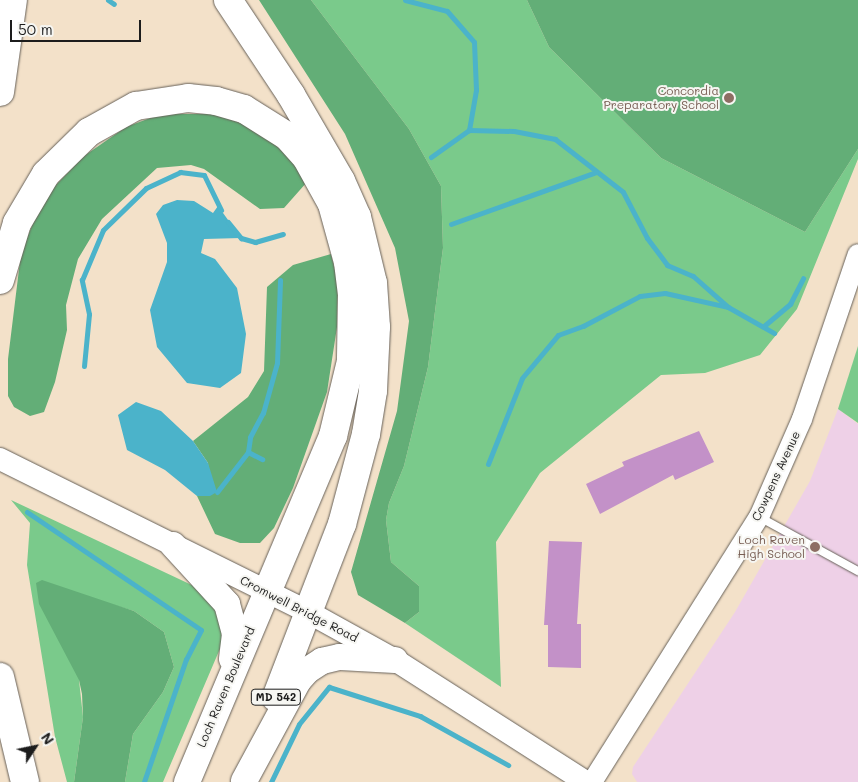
<!DOCTYPE html>
<style>
body{margin:0}
#map{position:relative;width:858px;height:782px;overflow:hidden;background:#f3e1c9;font-family:Mali,sans-serif}
div>[style]{position:absolute}
.built>*{inset:0;background:#eed0e7}
.green>*{inset:0;background:#7aca8b}
.forest>*{inset:0;background:#63ae77}
.water>*{inset:0;background:#4bb3ca}
.stream>*{height:5px;margin:-2.5px;padding:0 2.5px;transform-origin:2.5px;border-radius:2.5px;background:#4bb3ca}
.building>*{inset:0;background:#c391c8}
.roads{filter:drop-shadow(0 0 1px #676159) drop-shadow(0 0 1px #676159)}
.service>*{height:8px;margin:-4px;padding:0 4px;transform-origin:4px;border-radius:4px;background:#fff}
.tertiary>*{height:20px;margin:-10px;padding:0 10px;transform-origin:10px;border-radius:10px;background:#fff}
.secondary>*{height:22px;margin:-11px;padding:0 11px;transform-origin:11px;border-radius:11px;background:#fff}
.primary>*{height:26px;margin:-13px;padding:0 13px;transform-origin:13px;border-radius:13px;background:#fff}
.motorway>*{height:28px;margin:-14px;padding:0 14px;transform-origin:14px;border-radius:14px;background:#fff}
.dots>*{width:14px;height:14px;translate:-50% -50%;box-sizing:border-box;border:2px solid #f6f6f2;border-radius:50%}
span{translate:-50% -50%;white-space:nowrap;text-align:center;line-height:1.15;-webkit-text-stroke:4px #f6f6f2;paint-order:stroke}
.shield-label span{padding:1px 4px;background:#f6f6f2;border:1px solid;border-radius:4px;-webkit-text-stroke-width:0}
.shield-label{font-size:11px;color:#1c1c1c;font-weight:700}
.education-label{font-size:12px;color:#785e54}
.right{translate:-100% -50%;text-align:right}
.street-label{font-size:12px;color:#1c1c1c}
.north{position:absolute;left:10px;top:722px;width:50px;height:50px;-webkit-text-stroke:4px #f6f6f2;paint-order:stroke;rotate:56deg;font-size:14px;font-weight:700;line-height:20px;text-align:center;color:#1c1c1c}
.north::after{content:'';display:block;margin:auto;width:18px;height:22px;background:#1c1c1c;clip-path:polygon(50% 0,100% 100%,50% 72%,0 100%)}
.scale{position:absolute;left:10px;top:20px;width:131px;height:22px;box-sizing:border-box;border:2px solid #1c1c1c;border-top:0;padding-left:6px;font-size:15px;line-height:18px;white-space:nowrap;color:#1c1c1c;-webkit-text-stroke:4px #f6f6f2;paint-order:stroke}
</style>
<div id="map">
<div class="built">
<i style="clip-path:polygon(838px 409px,858px 424px,858px 782px,637px 782px,632px 774px,633px 767px,735px 612px,810px 481px)"></i>
</div>
<div class="green">
<i style="clip-path:polygon(311px 0,527px 0,549px 47px,661px 158px,805px 232px,858px 149px,858px 159px,797px 309px,760px 355px,705px 373px,661px 375px,540px 473px,496px 542px,501px 687px,405px 623px,419px 612px,419px 586px,391px 562px,386px 520px,389px 503px,404px 466px,428px 367px,443px 248px,441px 186px,409px 129px)"></i>
<i style="clip-path:polygon(858px 346px,858px 423px,838px 409px)"></i>
<i style="clip-path:polygon(11px 500px,196px 587px,221px 614px,222px 644px,163px 782px,125px 782px,133px 734px,163px 692px,174px 667px,164px 632px,134px 611px,97px 600px,79px 680px,83px 717px,74px 782px,67px 782px,55px 737px,27px 565px,30px 523px)"></i>
</div>
<div class="forest">
<i style="clip-path:polygon(259px 0,311px 0,409px 129px,441px 186px,443px 248px,428px 367px,404px 466px,389px 503px,386px 520px,391px 562px,419px 586px,419px 612px,405px 623px,358px 595px,351px 572px,397px 411px,409px 321px,395px 248px,345px 134px)"></i>
<i style="clip-path:polygon(527px 0,858px 0,858px 149px,805px 232px,661px 158px,549px 47px)"></i>
<i style="clip-path:polygon(161px 114px,213px 114px,253px 127px,290px 157px,307px 182px,284px 208px,260px 209px,204px 169px,191px 165px,157px 168px,102px 219px,78px 259px,66px 305px,67px 330px,55px 382px,44px 412px,30px 416px,14px 407px,8px 396px,8px 359px,21px 253px,35px 218px,51px 190px,84px 156px,126px 127px)"></i>
<i style="clip-path:polygon(331px 254px,338px 282px,337px 327px,327px 392px,293px 488px,274px 528px,260px 543px,240px 543px,215px 534px,197px 496px,210px 496px,208px 463px,193px 441px,248px 397px,264px 371px,267px 287px,293px 265px)"></i>
<i style="clip-path:polygon(42px 580px,134px 611px,164px 632px,174px 667px,163px 692px,133px 734px,125px 782px,74px 782px,83px 717px,82px 694px,79px 680px,39px 604px,36px 583px)"></i>
</div>
<div class="water">
<i style="clip-path:polygon(177px 200px,194px 201px,213px 213px,218px 206px,241px 238px,204px 239px,201px 253px,215px 259px,237px 288px,246px 334px,241px 373px,220px 388px,187px 383px,157px 347px,150px 310px,167px 262px,167px 243px,156px 214px,163px 205px)"></i>
<i style="clip-path:polygon(136px 402px,161px 411px,193px 441px,208px 463px,217px 492px,210px 496px,197px 496px,165px 470px,127px 450px,118px 415px)"></i>
</div>
<div class="stream">
<i style="left:108px;top:0;width:7px;rotate:34deg"></i>
<i style="left:405px;top:0;width:43px;rotate:14.7deg"></i>
<i style="left:447px;top:11px;width:41px;rotate:48.9deg"></i>
<i style="left:474px;top:42px;width:48px;rotate:87.6deg"></i>
<i style="left:476px;top:90px;width:41px;rotate:99.9deg"></i>
<i style="left:469px;top:130px;width:45px;rotate:1.3deg"></i>
<i style="left:514px;top:131px;width:42px;rotate:11deg"></i>
<i style="left:555px;top:139px;width:86px;rotate:37.9deg"></i>
<i style="left:623px;top:192px;width:52px;rotate:62.4deg"></i>
<i style="left:647px;top:238px;width:34px;rotate:53deg"></i>
<i style="left:667px;top:265px;width:28px;rotate:23deg"></i>
<i style="left:693px;top:276px;width:47px;rotate:41.5deg"></i>
<i style="left:728px;top:307px;width:53px;rotate:29.5deg"></i>
<i style="left:431px;top:157px;width:47px;rotate:-35.4deg"></i>
<i style="left:228px;top:222px;width:21px;rotate:51deg"></i>
<i style="left:241px;top:238px;width:15px;rotate:16deg"></i>
<i style="left:255px;top:242px;width:29px;rotate:-16deg"></i>
<i style="left:451px;top:224px;width:154px;rotate:-19.7deg"></i>
<i style="left:765px;top:325px;width:33px;rotate:-40deg"></i>
<i style="left:790px;top:304px;width:29px;rotate:-63deg"></i>
<i style="left:84px;top:366px;width:52px;rotate:-84.5deg"></i>
<i style="left:89px;top:314px;width:35px;rotate:-102deg"></i>
<i style="left:82px;top:280px;width:54px;rotate:-67.2deg"></i>
<i style="left:103px;top:230px;width:60px;rotate:-44.3deg"></i>
<i style="left:146px;top:188px;width:38px;rotate:-25deg"></i>
<i style="left:180px;top:172px;width:24px;rotate:7deg"></i>
<i style="left:204px;top:175px;width:39px;rotate:64deg"></i>
<i style="left:248px;top:452px;width:16px;rotate:27deg"></i>
<i style="left:488px;top:464px;width:92px;rotate:-68.4deg"></i>
<i style="left:522px;top:378px;width:56px;rotate:-50.1deg"></i>
<i style="left:558px;top:335px;width:27px;rotate:-20deg"></i>
<i style="left:583px;top:326px;width:64px;rotate:-27.8deg"></i>
<i style="left:640px;top:296px;width:25px;rotate:-7deg"></i>
<i style="left:665px;top:293px;width:65px;rotate:12.5deg"></i>
<i style="left:217px;top:492px;width:51px;rotate:-52.2deg"></i>
<i style="left:248px;top:452px;width:15px;rotate:-82deg"></i>
<i style="left:250px;top:437px;width:27px;rotate:-62deg"></i>
<i style="left:263px;top:413px;width:52px;rotate:-74.4deg"></i>
<i style="left:277px;top:363px;width:83px;rotate:-87.9deg"></i>
<i style="left:27px;top:512px;width:210px;rotate:34.1deg"></i>
<i style="left:201px;top:630px;width:33px;rotate:117deg"></i>
<i style="left:186px;top:659px;width:130px;rotate:108.9deg"></i>
<i style="left:271px;top:782px;width:64px;rotate:-64.2deg"></i>
<i style="left:299px;top:724px;width:48px;rotate:-51deg"></i>
<i style="left:329px;top:687px;width:96px;rotate:17.7deg"></i>
<i style="left:420px;top:716px;width:101px;rotate:29.1deg"></i>
</div>
<div class="building">
<i style="clip-path:polygon(699px 431px,714px 462px,675px 480px,673px 475px,600px 514px,586px 484px,624px 466px,622px 462px)"></i>
<i style="clip-path:polygon(549px 541px,582px 542px,577px 624px,581px 624px,581px 668px,548px 667px,548px 625px,544px 625px)"></i>
</div>
<div class="roads">
<div class="service">
<i style="left:761px;top:518px;width:111px;rotate:28.7deg"></i>
</div>
<div class="tertiary">
<i style="left:592px;top:782px;width:313px;rotate:-57.8deg"></i>
<i style="left:759px;top:517px;width:107px;rotate:-66.3deg"></i>
<i style="left:802px;top:419px;width:174px;rotate:-71.3deg"></i>
</div>
<div class="secondary">
<i style="left:0;top:459px;width:344px;rotate:26.4deg"></i>
<i style="left:308px;top:612px;width:99px;rotate:28.9deg"></i>
<i style="left:395px;top:660px;width:227px;rotate:32.6deg"></i>
</div>
<div class="primary">
<i style="left:173px;top:545px;width:80px;rotate:47.5deg"></i>
<i style="left:227px;top:604px;width:31px;rotate:75deg"></i>
<i style="left:235px;top:634px;width:25px;rotate:97deg"></i>
<i style="left:275px;top:698px;width:92px;rotate:-69deg"></i>
<i style="left:244px;top:781px;width:114px;rotate:-61.6deg"></i>
<i style="left:298px;top:681px;width:15px;rotate:-48deg"></i>
<i style="left:308px;top:670px;width:17px;rotate:-33deg"></i>
<i style="left:322px;top:661px;width:18px;rotate:-13deg"></i>
<i style="left:340px;top:657px;width:55px;rotate:3.1deg"></i>
<i style="left:187px;top:782px;width:206px;rotate:-67.2deg"></i>
</div>
<div class="motorway">
<i style="left:228px;top:0;width:114px;rotate:56.4deg"></i>
<i style="left:291px;top:95px;width:99px;rotate:59.8deg"></i>
<i style="left:341px;top:181px;width:39px;rotate:66deg"></i>
<i style="left:357px;top:217px;width:68px;rotate:76.4deg"></i>
<i style="left:373px;top:283px;width:44px;rotate:86.1deg"></i>
<i style="left:376px;top:327px;width:64px;rotate:92.7deg"></i>
<i style="left:373px;top:391px;width:44px;rotate:99.2deg"></i>
<i style="left:366px;top:434px;width:93px;rotate:104.9deg"></i>
<i style="left:342px;top:524px;width:94px;rotate:111.1deg"></i>
<i style="left:0;top:92px;width:93px;rotate:-82deg"></i>
<i style="left:0;top:280px;width:59px;rotate:-73.4deg"></i>
<i style="left:17px;top:223px;width:57px;rotate:-59.4deg"></i>
<i style="left:46px;top:174px;width:60px;rotate:-44.3deg"></i>
<i style="left:89px;top:132px;width:54px;rotate:-29deg"></i>
<i style="left:136px;top:106px;width:53px;rotate:-8.7deg"></i>
<i style="left:188px;top:98px;width:28px;rotate:6deg"></i>
<i style="left:216px;top:101px;width:29px;rotate:16deg"></i>
<i style="left:244px;top:109px;width:51px;rotate:32.1deg"></i>
<i style="left:287px;top:136px;width:28px;rotate:48deg"></i>
<i style="left:306px;top:157px;width:54px;rotate:61deg"></i>
<i style="left:332px;top:204px;width:60px;rotate:74.6deg"></i>
<i style="left:348px;top:262px;width:32px;rotate:83deg"></i>
<i style="left:352px;top:294px;width:67px;rotate:90.9deg"></i>
<i style="left:351px;top:361px;width:77px;rotate:103.5deg"></i>
<i style="left:333px;top:436px;width:169px;rotate:112.9deg"></i>
<i style="left:0;top:677px;width:108px;rotate:76.6deg"></i>
</div>
</div>
<div class="dots">
<i style="left:729px;top:98px;background:#8d6e63"></i>
<i style="left:815px;top:547px;background:#8d6e63"></i>
</div>
<div class="shield-label">
<span style="left:276px;top:697px">MD 542</span>
</div>
<div class="education-label">
<span class="right" style="left:719px;top:98px">Concordia<br>Preparatory School</span>
<span class="right" style="left:805px;top:547px">Loch Raven<br>High School</span>
</div>
<div class="street-label">
<span style="left:776px;top:476px;rotate:-65deg">Cowpens Avenue</span>
<span style="left:299px;top:609px;rotate:27deg">Cromwell Bridge Road</span>
<span style="left:226px;top:687px;rotate:-67deg">Loch Raven Boulevard</span>
</div>
<div class="north">N</div>
<div class="scale">50 m</div>
</div>
